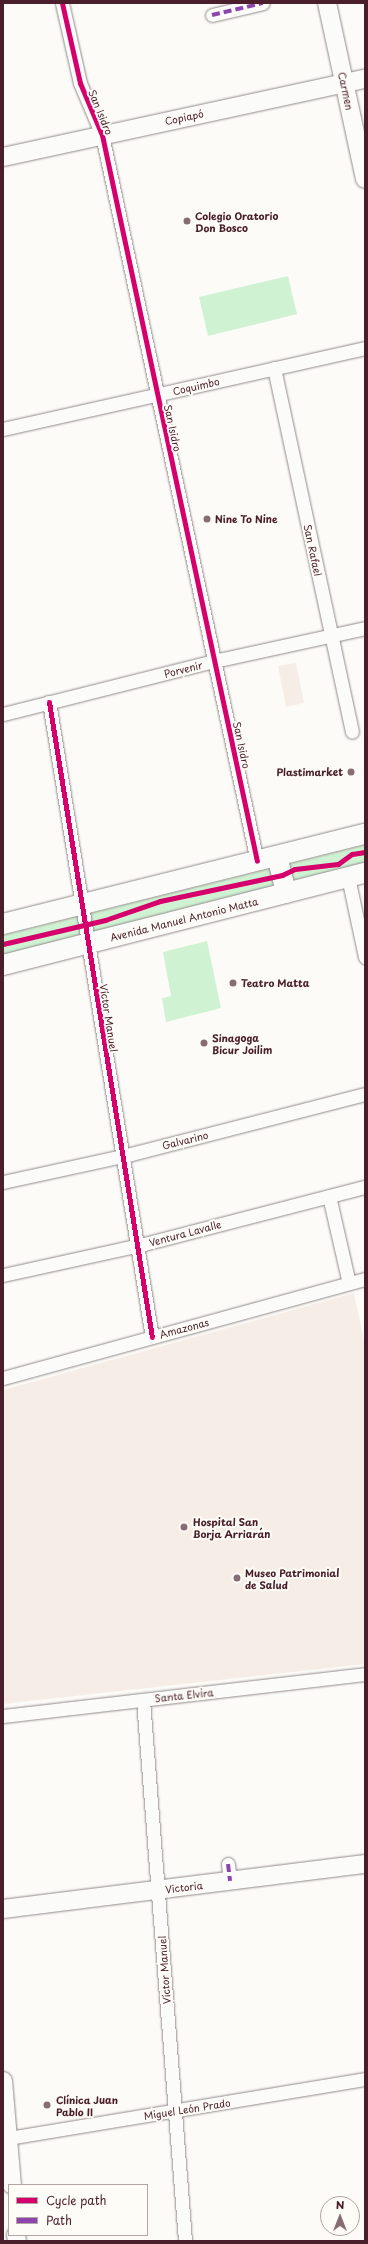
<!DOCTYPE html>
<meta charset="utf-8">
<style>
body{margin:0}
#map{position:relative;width:368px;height:2244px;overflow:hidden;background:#fcfbf8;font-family:"Playpen Sans",sans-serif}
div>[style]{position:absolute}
.built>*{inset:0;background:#f6eee6}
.green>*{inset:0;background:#cff2d2}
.roads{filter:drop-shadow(0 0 1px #928a8b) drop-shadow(0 0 1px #928a8b)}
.street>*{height:13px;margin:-6.5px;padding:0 6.5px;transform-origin:6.5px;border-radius:6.5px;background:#fbfbf9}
.secondary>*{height:18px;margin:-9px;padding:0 9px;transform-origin:9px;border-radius:9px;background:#fbfbf9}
.primary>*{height:20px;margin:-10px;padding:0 10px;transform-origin:10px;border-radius:10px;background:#fbfbf9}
.quiet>*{height:4px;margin-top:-2px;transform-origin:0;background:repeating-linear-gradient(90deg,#8e44ad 0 8px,transparent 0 12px)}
.cycleway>*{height:5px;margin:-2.5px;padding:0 2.5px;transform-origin:2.5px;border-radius:2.5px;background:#d6006c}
.dots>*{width:11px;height:11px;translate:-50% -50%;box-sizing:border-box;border:2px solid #fdfcf7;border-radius:50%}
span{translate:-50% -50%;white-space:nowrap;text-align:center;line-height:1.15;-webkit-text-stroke:4px #fdfcf7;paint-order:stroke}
.street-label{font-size:10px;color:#4a1f2b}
.poi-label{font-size:10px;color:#4a1f2b;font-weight:700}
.left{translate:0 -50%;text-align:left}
.right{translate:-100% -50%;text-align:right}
.frame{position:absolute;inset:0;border:4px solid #4a1f2b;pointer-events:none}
.legend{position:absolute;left:8px;top:2184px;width:140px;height:52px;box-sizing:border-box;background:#fdfcf7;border:1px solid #b5a4a5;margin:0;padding:5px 7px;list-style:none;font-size:12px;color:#4a1f2b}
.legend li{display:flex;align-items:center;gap:8px;height:20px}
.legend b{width:20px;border:1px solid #b5a4a5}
.north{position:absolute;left:320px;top:2196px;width:40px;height:40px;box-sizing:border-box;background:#fdfcf7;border:1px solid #b5a4a5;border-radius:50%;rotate:0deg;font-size:11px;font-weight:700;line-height:16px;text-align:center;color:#4a1f2b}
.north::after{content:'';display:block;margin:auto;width:14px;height:18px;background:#886c73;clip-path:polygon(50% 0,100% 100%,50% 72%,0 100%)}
</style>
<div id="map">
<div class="built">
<i style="clip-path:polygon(296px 663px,304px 703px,286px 707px,278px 666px)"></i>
<i style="clip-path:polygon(354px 1293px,365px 1345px,365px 1664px,3px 1704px,3px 1390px)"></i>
</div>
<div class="green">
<i style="clip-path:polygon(288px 276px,297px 314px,208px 336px,199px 297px)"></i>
<i style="clip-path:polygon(365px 845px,365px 865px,3px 956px,3px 935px)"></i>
<i style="clip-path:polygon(207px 941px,221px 1008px,166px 1022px,162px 998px,171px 996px,163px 952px)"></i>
</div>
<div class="roads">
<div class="street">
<i style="left:62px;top:3px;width:82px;rotate:77.3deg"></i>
<i style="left:80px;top:83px;width:56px;rotate:67.1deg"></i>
<i style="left:102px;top:135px;width:742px;rotate:77.95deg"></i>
<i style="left:212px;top:15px;width:52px;rotate:-13.2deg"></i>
<i style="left:274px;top:368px;width:372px;rotate:77.9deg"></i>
<i style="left:3px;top:429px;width:371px;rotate:-12.6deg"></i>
<i style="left:49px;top:702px;width:643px;rotate:80.79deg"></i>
<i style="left:3px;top:714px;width:218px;rotate:-14.1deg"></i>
<i style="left:214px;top:661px;width:155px;rotate:-12.3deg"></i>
<i style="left:348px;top:877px;width:82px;rotate:78deg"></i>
<i style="left:3px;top:1182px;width:131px;rotate:-12.3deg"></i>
<i style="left:131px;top:1154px;width:242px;rotate:-14.4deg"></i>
<i style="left:329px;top:1196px;width:89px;rotate:77.1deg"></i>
<i style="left:3px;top:1275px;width:144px;rotate:-12.4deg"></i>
<i style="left:144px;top:1244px;width:228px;rotate:-14.5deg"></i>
<i style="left:3px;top:1378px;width:375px;rotate:-15.3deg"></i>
<i style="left:143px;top:1700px;width:543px;rotate:85.56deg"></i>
<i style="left:3px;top:1716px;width:364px;rotate:-6.6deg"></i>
<i style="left:228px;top:1864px;width:17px;rotate:83deg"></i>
<i style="left:8px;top:2138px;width:362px;rotate:-9.4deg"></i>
</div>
<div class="secondary">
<i style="left:327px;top:3px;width:180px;rotate:77.8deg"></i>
<i style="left:3px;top:157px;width:370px;rotate:-12.2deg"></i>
<i style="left:3px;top:1909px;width:365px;rotate:-7.1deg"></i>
<i style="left:3px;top:2081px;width:104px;rotate:85.1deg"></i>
<i style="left:16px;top:2235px;width:6px;rotate:81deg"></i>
</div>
<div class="primary">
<i style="left:277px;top:856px;width:38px;rotate:76deg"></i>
<i style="left:3px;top:924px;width:373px;rotate:-14deg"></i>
<i style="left:3px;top:965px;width:374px;rotate:-14.3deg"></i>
</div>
</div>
<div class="quiet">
<i style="left:212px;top:15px;width:52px;rotate:-13.2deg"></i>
<i style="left:228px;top:1864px;width:17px;rotate:83deg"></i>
</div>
<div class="cycleway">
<i style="left:62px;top:3px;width:82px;rotate:77.3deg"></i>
<i style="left:80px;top:83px;width:56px;rotate:67.1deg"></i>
<i style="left:102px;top:135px;width:742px;rotate:77.95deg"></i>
<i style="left:49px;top:702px;width:643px;rotate:80.79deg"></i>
<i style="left:3px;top:944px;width:105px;rotate:-13.2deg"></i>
<i style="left:105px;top:920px;width:58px;rotate:-19.1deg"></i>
<i style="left:160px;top:901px;width:125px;rotate:-12deg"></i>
<i style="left:282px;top:875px;width:14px;rotate:-25deg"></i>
<i style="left:295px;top:869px;width:43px;rotate:-6.6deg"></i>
<i style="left:338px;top:864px;width:17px;rotate:-36deg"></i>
<i style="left:352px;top:854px;width:13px;rotate:-9deg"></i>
</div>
<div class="dots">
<i style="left:187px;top:221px;background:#886c73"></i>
<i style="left:207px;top:519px;background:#886c73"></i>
<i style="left:351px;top:772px;background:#886c73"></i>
<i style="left:233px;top:983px;background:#886c73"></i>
<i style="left:204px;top:1043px;background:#886c73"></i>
<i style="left:184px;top:1527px;background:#886c73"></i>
<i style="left:237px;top:1578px;background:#886c73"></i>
<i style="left:47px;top:2105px;background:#886c73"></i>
</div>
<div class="street-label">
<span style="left:346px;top:91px;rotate:78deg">Carmen</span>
<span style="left:101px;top:112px;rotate:68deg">San Isidro</span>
<span style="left:184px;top:117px;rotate:-12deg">Copiapó</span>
<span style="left:196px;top:386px;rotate:-13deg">Coquimbo</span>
<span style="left:173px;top:428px;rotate:78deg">San Isidro</span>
<span style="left:313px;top:550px;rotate:78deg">San Rafael</span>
<span style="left:183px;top:669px;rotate:-14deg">Porvenir</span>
<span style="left:242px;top:745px;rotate:78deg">San Isidro</span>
<span style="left:184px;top:919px;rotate:-14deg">Avenida Manuel Antonio Matta</span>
<span style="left:109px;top:1018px;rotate:81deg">Víctor Manuel</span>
<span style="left:185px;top:1140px;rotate:-14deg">Galvarino</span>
<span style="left:185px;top:1233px;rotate:-15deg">Ventura Lavalle</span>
<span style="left:184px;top:1328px;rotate:-15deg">Amazonas</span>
<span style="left:184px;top:1695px;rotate:-6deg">Santa Elvira</span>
<span style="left:184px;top:1887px;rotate:-7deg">Victoria</span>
<span style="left:164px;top:1970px;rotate:-94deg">Víctor Manuel</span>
<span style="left:187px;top:2109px;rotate:-9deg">Miguel León Prado</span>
</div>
<div class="poi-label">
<span class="left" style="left:195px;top:221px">Colegio Oratorio<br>Don Bosco</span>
<span class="left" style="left:215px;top:519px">Nine To Nine</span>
<span class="right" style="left:343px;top:772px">Plastimarket</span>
<span class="left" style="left:241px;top:983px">Teatro Matta</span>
<span class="left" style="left:212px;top:1043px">Sinagoga<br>Bicur Joilim</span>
<span class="left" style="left:193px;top:1527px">Hospital San<br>Borja Arriarán</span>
<span class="left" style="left:245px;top:1578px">Museo Patrimonial<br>de Salud</span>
<span class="left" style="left:56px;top:2105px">Clínica Juan<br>Pablo II</span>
</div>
<div class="frame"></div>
<ul class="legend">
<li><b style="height:5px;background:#d6006c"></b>Cycle path</li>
<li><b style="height:5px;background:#8e44ad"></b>Path</li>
</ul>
<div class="north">N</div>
</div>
